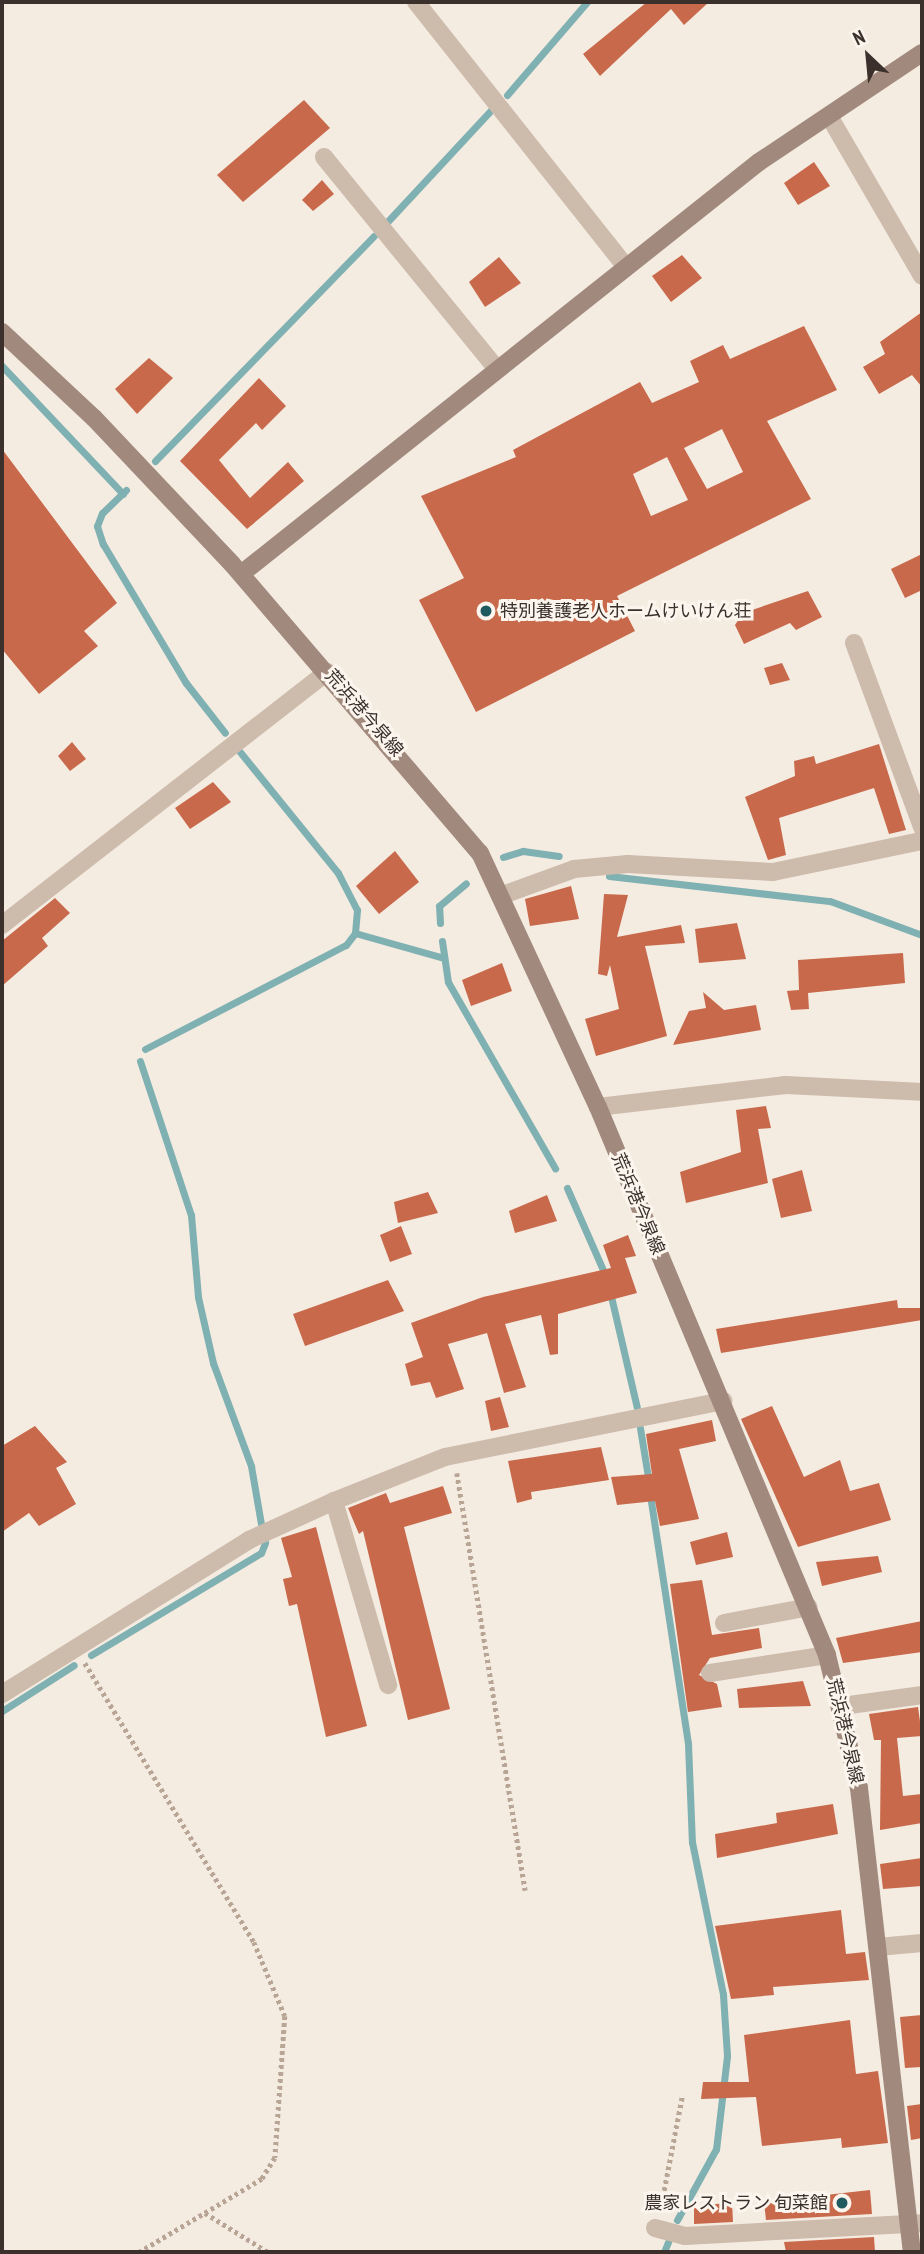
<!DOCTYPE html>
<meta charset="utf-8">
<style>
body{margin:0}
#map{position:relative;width:924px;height:2254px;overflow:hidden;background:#f4ebe1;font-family:"PT Sans Narrow","Noto Sans JP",sans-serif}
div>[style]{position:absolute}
.stream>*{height:7px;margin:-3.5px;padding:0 3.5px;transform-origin:3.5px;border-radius:3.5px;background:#7fb0b2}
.building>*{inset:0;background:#c8694b}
.path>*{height:4.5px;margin-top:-2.25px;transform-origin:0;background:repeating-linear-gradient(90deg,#b9a596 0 3.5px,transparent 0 7px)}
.street>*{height:18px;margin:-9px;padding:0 9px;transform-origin:9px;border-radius:9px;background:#cdbbac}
.secondary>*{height:18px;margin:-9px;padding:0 9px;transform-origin:9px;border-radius:9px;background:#a18a7d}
.dots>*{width:19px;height:19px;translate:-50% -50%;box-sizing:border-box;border:4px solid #fbf5ee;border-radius:50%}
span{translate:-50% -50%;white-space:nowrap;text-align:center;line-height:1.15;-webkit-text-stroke:6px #fbf5ee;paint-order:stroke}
.poi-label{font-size:18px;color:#3b302b}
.left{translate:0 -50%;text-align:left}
.right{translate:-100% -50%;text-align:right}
.street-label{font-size:18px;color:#3b302b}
.frame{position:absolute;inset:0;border:4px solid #3b302b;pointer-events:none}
.north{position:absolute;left:833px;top:21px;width:70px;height:70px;-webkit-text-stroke:5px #fbf5ee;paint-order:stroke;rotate:334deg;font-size:19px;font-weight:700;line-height:28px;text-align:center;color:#3b302b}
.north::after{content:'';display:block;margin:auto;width:24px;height:32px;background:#3b302b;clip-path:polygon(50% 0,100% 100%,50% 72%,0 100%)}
</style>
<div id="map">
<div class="stream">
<i style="left:507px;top:95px;width:123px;rotate:-49.3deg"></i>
<i style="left:388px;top:221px;width:153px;rotate:-47.1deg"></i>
<i style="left:2px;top:366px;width:176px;rotate:46.6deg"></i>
<i style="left:155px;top:461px;width:314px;rotate:-45.8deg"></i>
<i style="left:126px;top:490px;width:33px;rotate:136deg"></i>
<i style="left:102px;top:513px;width:14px;rotate:111deg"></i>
<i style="left:97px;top:526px;width:19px;rotate:72deg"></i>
<i style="left:103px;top:544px;width:162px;rotate:59.2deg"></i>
<i style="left:186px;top:683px;width:63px;rotate:52deg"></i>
<i style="left:503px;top:857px;width:21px;rotate:-17deg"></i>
<i style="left:523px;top:851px;width:36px;rotate:8deg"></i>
<i style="left:609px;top:876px;width:222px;rotate:6.5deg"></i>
<i style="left:830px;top:901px;width:98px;rotate:20.3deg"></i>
<i style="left:440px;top:923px;width:17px;rotate:-93deg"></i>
<i style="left:439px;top:906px;width:35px;rotate:-40deg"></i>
<i style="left:355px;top:933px;width:92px;rotate:15.7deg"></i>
<i style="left:442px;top:941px;width:41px;rotate:81.7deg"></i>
<i style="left:448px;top:982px;width:215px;rotate:60.1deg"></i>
<i style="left:145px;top:1049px;width:226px;rotate:-27.4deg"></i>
<i style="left:346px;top:945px;width:15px;rotate:-53deg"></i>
<i style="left:355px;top:933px;width:23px;rotate:-85deg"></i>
<i style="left:357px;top:910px;width:42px;rotate:-117.2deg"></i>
<i style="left:338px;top:873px;width:156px;rotate:-129deg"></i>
<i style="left:140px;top:1061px;width:162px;rotate:71.7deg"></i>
<i style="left:191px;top:1215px;width:82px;rotate:85.1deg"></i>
<i style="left:198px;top:1297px;width:68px;rotate:77.2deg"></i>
<i style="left:213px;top:1363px;width:110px;rotate:69.7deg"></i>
<i style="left:251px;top:1466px;width:59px;rotate:80.2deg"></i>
<i style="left:567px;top:1188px;width:97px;rotate:66.3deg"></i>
<i style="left:610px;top:1292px;width:119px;rotate:76.9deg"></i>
<i style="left:640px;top:1428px;width:56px;rotate:80.7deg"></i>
<i style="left:650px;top:1495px;width:252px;rotate:81.3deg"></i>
<i style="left:688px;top:1744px;width:98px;rotate:87.7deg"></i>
<i style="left:692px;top:1842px;width:156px;rotate:78.5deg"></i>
<i style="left:723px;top:1995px;width:61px;rotate:86.2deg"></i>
<i style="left:727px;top:2056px;width:94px;rotate:96.7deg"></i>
<i style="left:716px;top:2149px;width:81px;rotate:118.8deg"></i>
<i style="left:91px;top:1655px;width:198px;rotate:-31deg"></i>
<i style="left:261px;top:1553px;width:11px;rotate:-68deg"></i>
<i style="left:2px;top:1711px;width:85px;rotate:-32.6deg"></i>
<i style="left:664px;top:2252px;width:11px;rotate:-68deg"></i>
</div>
<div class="building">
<i style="clip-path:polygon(647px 2px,709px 2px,684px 25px,671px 9px,600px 76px,583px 54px)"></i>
<i style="clip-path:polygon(304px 100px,330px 128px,243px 202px,217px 175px)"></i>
<i style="clip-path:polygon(814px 162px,830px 186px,798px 205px,784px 183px)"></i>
<i style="clip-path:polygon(322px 180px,334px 194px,313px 211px,302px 200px)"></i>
<i style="clip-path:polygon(682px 255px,702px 278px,671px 302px,652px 276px)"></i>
<i style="clip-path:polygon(499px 257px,521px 283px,485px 307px,469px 282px)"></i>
<i style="clip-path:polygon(922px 312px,922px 387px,912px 375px,879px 394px,863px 367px,885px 354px,880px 342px)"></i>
<i style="clip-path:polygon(evenodd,804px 326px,837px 390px,767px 421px,811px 499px,617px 596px,635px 631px,476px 712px,419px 600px,464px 578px,421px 496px,516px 457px,513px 450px,640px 382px,652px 403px,699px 382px,690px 361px,723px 345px,730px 359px,804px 326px,722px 429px,743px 472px,707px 489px,684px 448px,722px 429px,804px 326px,667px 457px,688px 500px,651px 516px,633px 474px,667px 457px)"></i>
<i style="clip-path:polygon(149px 358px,173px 378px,137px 414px,115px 389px)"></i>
<i style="clip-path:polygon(259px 378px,286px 406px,262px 430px,256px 423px,219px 460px,250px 498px,288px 462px,304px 481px,247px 529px,180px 461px)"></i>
<i style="clip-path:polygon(2px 449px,117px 603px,84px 631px,98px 646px,39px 694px,2px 649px)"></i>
<i style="clip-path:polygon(922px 554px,922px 590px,905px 598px,891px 569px)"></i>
<i style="clip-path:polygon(808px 591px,822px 617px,796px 630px,790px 623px,744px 644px,735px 625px,743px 613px)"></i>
<i style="clip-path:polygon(782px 663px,790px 680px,770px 685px,764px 668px)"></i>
<i style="clip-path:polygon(72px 742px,86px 759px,70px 771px,58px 756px)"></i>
<i style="clip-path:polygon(879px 744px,906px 830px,889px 834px,874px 788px,779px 818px,786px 855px,768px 860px,745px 797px,795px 776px,794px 761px,814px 756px,816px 764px)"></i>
<i style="clip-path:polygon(213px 782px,231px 802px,190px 829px,175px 808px)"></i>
<i style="clip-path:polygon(395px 851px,419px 882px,379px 914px,356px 886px)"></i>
<i style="clip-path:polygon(571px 886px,579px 919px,530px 926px,525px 899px)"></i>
<i style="clip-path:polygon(604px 894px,628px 895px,617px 937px,681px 925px,685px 943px,645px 946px,667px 1036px,596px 1056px,585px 1019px,619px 1009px,610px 965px,607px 976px,598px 974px)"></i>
<i style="clip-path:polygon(55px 898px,70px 913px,42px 938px,48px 946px,2px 986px,2px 941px)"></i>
<i style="clip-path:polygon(737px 923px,746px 959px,699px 963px,695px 929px)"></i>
<i style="clip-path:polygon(903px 953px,905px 983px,808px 993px,809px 1009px,791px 1010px,787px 991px,799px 990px,798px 960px)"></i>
<i style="clip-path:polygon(502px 963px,512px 991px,471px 1006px,462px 980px)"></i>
<i style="clip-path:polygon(703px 992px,724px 1010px,756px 1005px,761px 1030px,673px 1045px,689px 1011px,706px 1008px)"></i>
<i style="clip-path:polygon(766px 1106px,771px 1128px,758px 1129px,768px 1183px,686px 1203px,680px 1172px,741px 1152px,736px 1110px)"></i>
<i style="clip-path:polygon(802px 1170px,812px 1211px,781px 1218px,772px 1179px)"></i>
<i style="clip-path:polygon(428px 1192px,438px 1213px,398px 1223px,394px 1202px)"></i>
<i style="clip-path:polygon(547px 1195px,557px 1221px,515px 1233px,509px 1211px)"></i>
<i style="clip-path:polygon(401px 1226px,412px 1254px,390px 1262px,380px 1235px)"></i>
<i style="clip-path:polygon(628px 1235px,636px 1256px,625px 1258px,637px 1293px,558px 1314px,558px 1354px,550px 1355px,541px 1315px,505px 1324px,526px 1387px,504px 1393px,487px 1333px,448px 1344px,464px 1389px,436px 1398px,430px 1382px,411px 1386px,405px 1364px,423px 1357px,411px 1323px,483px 1297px,611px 1268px,603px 1245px)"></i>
<i style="clip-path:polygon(388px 1280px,404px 1311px,305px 1346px,293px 1314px)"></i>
<i style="clip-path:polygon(897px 1300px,898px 1308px,922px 1308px,922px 1320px,721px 1353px,716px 1329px)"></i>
<i style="clip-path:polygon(500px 1397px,509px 1427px,491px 1431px,485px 1401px)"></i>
<i style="clip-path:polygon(772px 1406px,804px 1477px,840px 1460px,850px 1491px,879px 1483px,891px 1520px,798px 1547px,741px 1419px)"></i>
<i style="clip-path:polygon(712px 1420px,716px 1441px,679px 1449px,699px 1519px,660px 1526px,655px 1501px,617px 1505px,611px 1477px,652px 1474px,646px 1434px)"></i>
<i style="clip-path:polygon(35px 1426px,67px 1462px,56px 1468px,76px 1504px,39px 1526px,29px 1513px,2px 1532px,2px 1446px)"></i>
<i style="clip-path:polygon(601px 1447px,609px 1480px,531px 1492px,532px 1499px,517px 1503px,508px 1461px)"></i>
<i style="clip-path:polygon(443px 1486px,452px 1513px,404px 1527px,450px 1709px,408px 1720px,363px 1531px,359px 1534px,348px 1508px,386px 1493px,390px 1503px)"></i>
<i style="clip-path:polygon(316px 1527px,367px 1726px,326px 1737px,297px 1604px,289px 1606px,283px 1579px,292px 1577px,281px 1538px)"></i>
<i style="clip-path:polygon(727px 1532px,733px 1557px,696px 1565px,690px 1542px)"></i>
<i style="clip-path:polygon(878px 1556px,882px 1572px,822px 1586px,816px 1562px)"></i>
<i style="clip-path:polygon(702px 1580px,712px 1635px,759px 1628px,762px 1648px,710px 1658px,699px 1675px,717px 1684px,722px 1707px,688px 1712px,670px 1584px)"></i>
<i style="clip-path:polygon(922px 1621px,922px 1652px,843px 1663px,836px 1638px)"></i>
<i style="clip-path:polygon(803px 1681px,811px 1706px,739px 1708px,737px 1689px)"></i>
<i style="clip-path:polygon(918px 1707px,922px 1736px,897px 1738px,903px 1796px,922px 1794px,922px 1823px,880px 1830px,881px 1740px,874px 1740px,869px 1714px)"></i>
<i style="clip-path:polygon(833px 1804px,838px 1834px,717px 1858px,715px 1834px,777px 1823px,776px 1813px)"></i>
<i style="clip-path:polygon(922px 1858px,922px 1886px,883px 1889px,880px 1864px)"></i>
<i style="clip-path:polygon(841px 1910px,846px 1954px,865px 1952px,869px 1980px,773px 1987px,774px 1995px,731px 1999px,715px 1926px)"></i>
<i style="clip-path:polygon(922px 2015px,921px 2067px,905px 2068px,900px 2017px)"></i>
<i style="clip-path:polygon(850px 2020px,856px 2074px,878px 2071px,888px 2143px,842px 2148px,841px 2138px,762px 2146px,756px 2097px,701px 2099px,703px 2082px,749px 2082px,744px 2035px)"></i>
<i style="clip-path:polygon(922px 2104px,922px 2138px,911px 2140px,907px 2106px)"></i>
<i style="clip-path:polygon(870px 2190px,872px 2214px,766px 2220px,764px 2202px)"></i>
<i style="clip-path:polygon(732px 2202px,733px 2222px,694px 2224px,694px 2207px)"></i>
<i style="clip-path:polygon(874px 2237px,875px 2252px,786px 2252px,784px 2242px)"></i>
</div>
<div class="path">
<i style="left:457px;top:1473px;width:423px;rotate:80.7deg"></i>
<i style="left:85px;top:1663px;width:326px;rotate:58.8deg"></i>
<i style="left:254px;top:1942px;width:80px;rotate:67.3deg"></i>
<i style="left:285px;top:2016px;width:142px;rotate:94deg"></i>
<i style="left:275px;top:2158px;width:25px;rotate:122deg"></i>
<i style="left:262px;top:2179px;width:142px;rotate:149.1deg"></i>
<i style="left:660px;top:2211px;width:116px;rotate:-79.1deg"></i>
<i style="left:205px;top:2213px;width:74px;rotate:31.8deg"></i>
</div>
<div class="street">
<i style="left:416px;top:2px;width:338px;rotate:51.6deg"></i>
<i style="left:829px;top:116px;width:185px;rotate:59.8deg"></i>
<i style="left:324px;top:157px;width:274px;rotate:50.8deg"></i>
<i style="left:854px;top:643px;width:196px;rotate:69.7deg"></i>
<i style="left:500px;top:896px;width:79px;rotate:-20deg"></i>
<i style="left:574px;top:869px;width:54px;rotate:-5.3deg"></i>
<i style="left:628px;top:864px;width:145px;rotate:3.2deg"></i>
<i style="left:773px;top:872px;width:152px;rotate:-11.8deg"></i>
<i style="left:2px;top:925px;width:412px;rotate:-37.9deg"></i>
<i style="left:598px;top:1107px;width:189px;rotate:-6.7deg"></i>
<i style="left:786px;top:1085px;width:136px;rotate:2.9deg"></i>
<i style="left:334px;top:1501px;width:192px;rotate:73.6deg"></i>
<i style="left:724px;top:1623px;width:86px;rotate:-10.7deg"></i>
<i style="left:710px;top:1673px;width:118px;rotate:-8.7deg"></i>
<i style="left:2px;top:1694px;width:291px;rotate:-31.9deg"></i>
<i style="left:249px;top:1540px;width:94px;rotate:-24.6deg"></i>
<i style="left:334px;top:1501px;width:119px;rotate:-21.6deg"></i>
<i style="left:445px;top:1457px;width:284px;rotate:-11.4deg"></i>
<i style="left:842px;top:1706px;width:81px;rotate:-7.8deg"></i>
<i style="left:878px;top:1947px;width:44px;rotate:-5.2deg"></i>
<i style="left:655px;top:2228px;width:31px;rotate:15deg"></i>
<i style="left:685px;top:2236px;width:237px;rotate:-3.1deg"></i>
</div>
<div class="secondary">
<i style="left:2px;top:332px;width:126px;rotate:43.1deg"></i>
<i style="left:94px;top:418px;width:201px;rotate:46.6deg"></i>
<i style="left:232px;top:564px;width:381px;rotate:49.4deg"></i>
<i style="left:480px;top:853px;width:280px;rotate:65.1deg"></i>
<i style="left:598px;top:1107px;width:594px;rotate:67.32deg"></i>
<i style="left:827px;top:1655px;width:137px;rotate:76.5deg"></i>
<i style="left:859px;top:1788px;width:467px;rotate:83.5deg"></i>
<i style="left:241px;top:574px;width:662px;rotate:-38.5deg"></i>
<i style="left:759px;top:162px;width:196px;rotate:-33.8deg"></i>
</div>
<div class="dots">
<i style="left:486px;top:611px;background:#1f5a5e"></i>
<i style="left:842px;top:2203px;background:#1f5a5e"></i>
</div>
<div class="poi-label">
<span class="left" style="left:500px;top:611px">特別養護老人ホームけいけん荘</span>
<span class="right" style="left:828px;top:2203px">農家レストラン 旬菜館</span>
</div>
<div class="street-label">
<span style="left:364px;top:713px;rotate:49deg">荒浜港今泉線</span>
<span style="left:638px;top:1204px;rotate:67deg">荒浜港今泉線</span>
<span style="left:845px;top:1731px;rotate:77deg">荒浜港今泉線</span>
</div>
<div class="frame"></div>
<div class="north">N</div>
</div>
